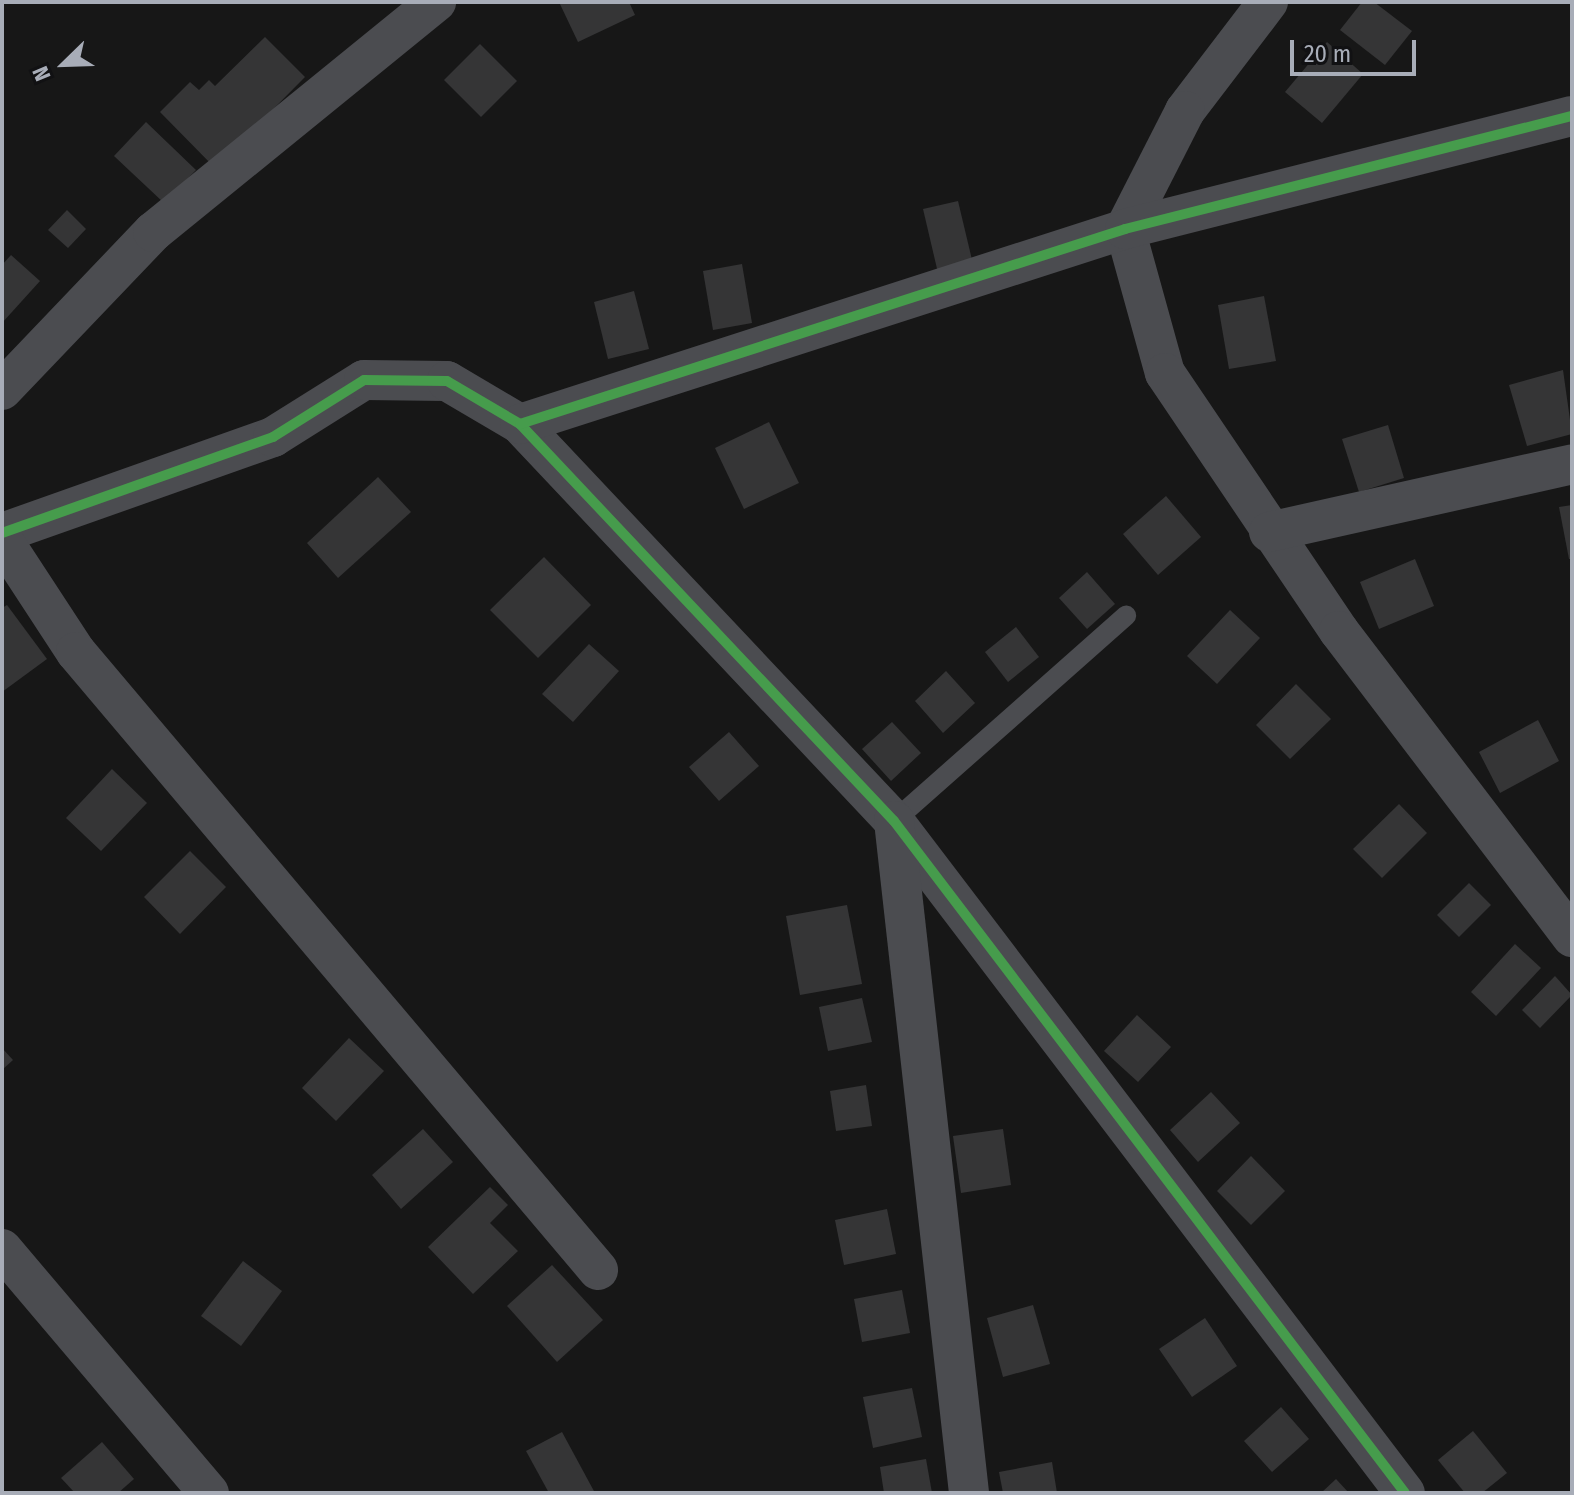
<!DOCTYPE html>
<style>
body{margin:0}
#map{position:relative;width:1574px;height:1495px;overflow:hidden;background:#171717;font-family:"Fira Sans Condensed",sans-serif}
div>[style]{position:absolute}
.building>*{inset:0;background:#353536}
.lane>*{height:20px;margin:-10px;padding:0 10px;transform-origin:10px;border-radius:10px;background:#4b4c50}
.street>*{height:40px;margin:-20px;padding:0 20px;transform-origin:20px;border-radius:20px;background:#4b4c50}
.cycleway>*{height:10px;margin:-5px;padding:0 5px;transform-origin:5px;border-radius:5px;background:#469c4c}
span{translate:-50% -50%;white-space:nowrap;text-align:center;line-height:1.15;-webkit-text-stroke:6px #111113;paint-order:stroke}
.frame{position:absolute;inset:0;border:4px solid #a8adb8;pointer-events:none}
.north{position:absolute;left:24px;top:24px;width:80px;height:80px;-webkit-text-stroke:6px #111113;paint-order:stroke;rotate:247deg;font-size:22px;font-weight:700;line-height:32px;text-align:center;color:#a8adb8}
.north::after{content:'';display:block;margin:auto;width:28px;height:36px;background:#a8adb8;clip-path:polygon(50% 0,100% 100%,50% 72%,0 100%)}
.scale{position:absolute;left:1290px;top:40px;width:126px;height:36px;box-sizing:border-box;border:4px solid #a8adb8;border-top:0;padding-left:10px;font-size:24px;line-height:28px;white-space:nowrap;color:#a8adb8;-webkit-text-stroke:6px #111113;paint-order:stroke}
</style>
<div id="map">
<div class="building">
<i style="clip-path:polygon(559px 2px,629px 2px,635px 15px,578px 42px)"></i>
<i style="clip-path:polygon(1362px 2px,1374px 2px,1412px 31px,1385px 65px,1340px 30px)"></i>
<i style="clip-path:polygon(265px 37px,305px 77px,215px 168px,160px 112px,190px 82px,199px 90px,209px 80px,215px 86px)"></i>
<i style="clip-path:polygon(1327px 42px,1363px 74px,1322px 123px,1285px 92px)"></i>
<i style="clip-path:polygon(480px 44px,517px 81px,481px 117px,444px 80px)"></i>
<i style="clip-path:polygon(146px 122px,196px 170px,164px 203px,114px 156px)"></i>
<i style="clip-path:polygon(958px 201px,973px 264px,938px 273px,923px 209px)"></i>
<i style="clip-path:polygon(67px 210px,86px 229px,68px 248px,48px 230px)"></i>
<i style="clip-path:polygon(11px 255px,40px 281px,2px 323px,2px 265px)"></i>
<i style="clip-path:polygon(742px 264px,752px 323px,713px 330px,703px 271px)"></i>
<i style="clip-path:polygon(634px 291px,649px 349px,608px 359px,594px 302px)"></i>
<i style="clip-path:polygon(1264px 296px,1276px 361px,1229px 369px,1218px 305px)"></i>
<i style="clip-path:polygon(1563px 370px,1572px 434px,1527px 446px,1509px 385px)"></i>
<i style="clip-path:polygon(769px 422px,799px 483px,744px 509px,715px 448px)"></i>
<i style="clip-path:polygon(1388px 425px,1404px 478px,1359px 492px,1342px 439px)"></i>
<i style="clip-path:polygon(378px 477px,411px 512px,338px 578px,307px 543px)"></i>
<i style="clip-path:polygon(1166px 496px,1201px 537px,1158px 575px,1123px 534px)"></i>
<i style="clip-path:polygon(1572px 505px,1572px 559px,1569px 559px,1559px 507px)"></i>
<i style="clip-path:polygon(544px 557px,591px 605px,538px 658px,490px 610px)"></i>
<i style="clip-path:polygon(1415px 559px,1434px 606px,1379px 629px,1360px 582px)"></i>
<i style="clip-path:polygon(1087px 572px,1115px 604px,1087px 629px,1059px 598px)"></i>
<i style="clip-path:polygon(7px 605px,47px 659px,2px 692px,2px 608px)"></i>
<i style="clip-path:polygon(1230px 610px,1260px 638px,1217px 684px,1187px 656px)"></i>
<i style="clip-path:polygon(1016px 627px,1039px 657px,1008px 682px,985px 652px)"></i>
<i style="clip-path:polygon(589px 644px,619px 671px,573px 722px,542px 694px)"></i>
<i style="clip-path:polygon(946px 671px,975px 703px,943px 733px,915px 701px)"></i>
<i style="clip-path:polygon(1296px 684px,1331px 719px,1290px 759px,1256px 725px)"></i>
<i style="clip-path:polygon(1538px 720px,1559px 761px,1500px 793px,1479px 752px)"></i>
<i style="clip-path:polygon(892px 722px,921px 753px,891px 781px,862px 749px)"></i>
<i style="clip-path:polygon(729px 732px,759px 766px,719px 801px,689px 767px)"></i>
<i style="clip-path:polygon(112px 769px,147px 803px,101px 851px,66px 818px)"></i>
<i style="clip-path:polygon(1399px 804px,1427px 833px,1382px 878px,1353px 849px)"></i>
<i style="clip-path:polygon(190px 851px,226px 887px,180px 934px,144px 897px)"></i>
<i style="clip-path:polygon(1469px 883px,1491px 905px,1459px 937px,1437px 915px)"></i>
<i style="clip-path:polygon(847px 905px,862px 984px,800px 995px,786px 916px)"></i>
<i style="clip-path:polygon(1515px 944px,1541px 968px,1496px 1016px,1471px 992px)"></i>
<i style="clip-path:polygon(1555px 976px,1572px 995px,1540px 1028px,1522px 1010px)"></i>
<i style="clip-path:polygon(862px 998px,872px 1042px,828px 1051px,819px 1007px)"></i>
<i style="clip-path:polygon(1137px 1015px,1171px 1047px,1138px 1082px,1104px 1051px)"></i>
<i style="clip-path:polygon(349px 1038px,384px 1071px,336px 1121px,302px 1088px)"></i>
<i style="clip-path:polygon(2px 1048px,13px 1060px,2px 1070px)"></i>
<i style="clip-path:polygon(866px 1085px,872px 1126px,836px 1131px,830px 1091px)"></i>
<i style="clip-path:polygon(1211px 1092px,1240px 1123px,1198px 1162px,1170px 1130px)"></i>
<i style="clip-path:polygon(423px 1129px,453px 1162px,401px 1209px,372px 1175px)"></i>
<i style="clip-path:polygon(1003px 1129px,1011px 1185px,961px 1193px,953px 1136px)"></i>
<i style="clip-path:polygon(1251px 1156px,1285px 1191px,1251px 1225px,1217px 1191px)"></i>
<i style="clip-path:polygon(490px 1187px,508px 1205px,490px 1223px,518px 1251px,473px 1294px,428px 1247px)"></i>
<i style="clip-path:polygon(887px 1209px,896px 1254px,844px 1265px,835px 1220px)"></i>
<i style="clip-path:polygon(243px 1261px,282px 1291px,241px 1346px,201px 1316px)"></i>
<i style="clip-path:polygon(552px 1265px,603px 1320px,557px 1362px,507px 1306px)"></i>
<i style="clip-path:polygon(902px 1290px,910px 1333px,862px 1342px,854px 1299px)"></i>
<i style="clip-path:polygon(1033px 1305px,1050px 1364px,1003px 1377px,987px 1318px)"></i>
<i style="clip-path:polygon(1205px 1318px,1237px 1366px,1192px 1397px,1159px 1349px)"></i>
<i style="clip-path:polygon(912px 1388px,922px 1437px,873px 1448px,863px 1397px)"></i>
<i style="clip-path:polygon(1281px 1407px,1309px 1439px,1272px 1472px,1244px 1441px)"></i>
<i style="clip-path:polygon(1473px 1431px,1507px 1473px,1482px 1493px,1465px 1493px,1438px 1460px)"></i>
<i style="clip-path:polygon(562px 1432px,595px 1493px,549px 1493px,526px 1451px)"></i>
<i style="clip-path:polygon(102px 1442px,134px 1479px,118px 1493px,75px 1493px,61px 1478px)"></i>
<i style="clip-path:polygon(926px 1459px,932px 1493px,884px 1493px,880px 1467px)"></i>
<i style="clip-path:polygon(1052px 1462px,1057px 1493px,1003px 1493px,999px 1472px)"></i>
<i style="clip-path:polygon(1336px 1479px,1349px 1493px,1321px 1493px)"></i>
</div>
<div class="lane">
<i style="left:894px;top:821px;width:310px;rotate:-41.5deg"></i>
</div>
<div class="street">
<i style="left:1268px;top:2px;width:137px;rotate:127.3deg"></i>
<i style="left:1185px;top:111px;width:132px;rotate:117deg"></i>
<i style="left:1125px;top:229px;width:149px;rotate:74.5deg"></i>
<i style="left:1165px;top:373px;width:311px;rotate:56deg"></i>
<i style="left:1339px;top:631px;width:385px;rotate:52.7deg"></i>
<i style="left:2px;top:390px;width:219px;rotate:-46.3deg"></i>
<i style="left:153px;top:232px;width:365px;rotate:-39.1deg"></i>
<i style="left:520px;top:424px;width:545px;rotate:46.71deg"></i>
<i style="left:894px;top:821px;width:844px;rotate:52.75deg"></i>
<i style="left:1269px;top:532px;width:311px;rotate:-12.6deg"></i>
<i style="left:2px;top:533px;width:288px;rotate:-19.5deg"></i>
<i style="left:273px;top:437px;width:107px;rotate:-32.1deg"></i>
<i style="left:364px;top:380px;width:83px;rotate:0.7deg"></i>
<i style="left:447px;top:381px;width:85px;rotate:30.5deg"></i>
<i style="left:520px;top:424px;width:636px;rotate:-17.86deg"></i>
<i style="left:1125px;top:229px;width:461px;rotate:-14.2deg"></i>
<i style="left:2px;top:539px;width:135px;rotate:56.8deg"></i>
<i style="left:76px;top:652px;width:809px;rotate:49.81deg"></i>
<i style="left:894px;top:821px;width:676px;rotate:83.63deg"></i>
<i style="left:2px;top:1249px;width:320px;rotate:49.7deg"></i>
</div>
<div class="cycleway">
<i style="left:520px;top:424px;width:545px;rotate:46.71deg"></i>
<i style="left:894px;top:821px;width:844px;rotate:52.75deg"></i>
<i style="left:2px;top:533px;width:288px;rotate:-19.5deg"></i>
<i style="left:273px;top:437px;width:107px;rotate:-32.1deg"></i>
<i style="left:364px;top:380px;width:83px;rotate:0.7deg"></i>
<i style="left:447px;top:381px;width:85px;rotate:30.5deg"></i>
<i style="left:520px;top:424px;width:636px;rotate:-17.86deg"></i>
<i style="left:1125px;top:229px;width:461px;rotate:-14.2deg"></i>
</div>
<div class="frame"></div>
<div class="north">N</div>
<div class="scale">20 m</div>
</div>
